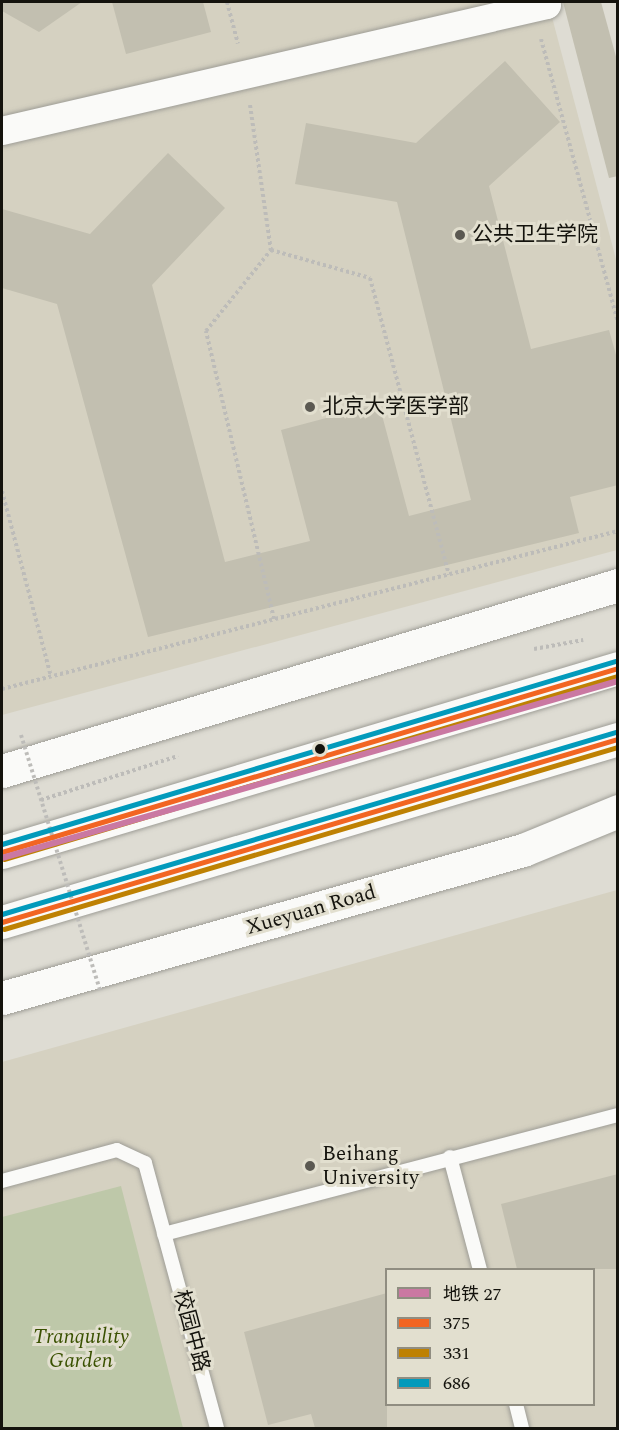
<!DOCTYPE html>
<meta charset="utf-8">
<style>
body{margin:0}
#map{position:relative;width:619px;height:1430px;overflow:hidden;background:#dedcd3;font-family:Spectral,"Noto Sans SC",serif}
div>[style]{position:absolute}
.built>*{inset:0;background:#d5d1c1}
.green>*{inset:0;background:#bec8a9}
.building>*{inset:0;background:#c2bfb0}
.path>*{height:4px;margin-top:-2px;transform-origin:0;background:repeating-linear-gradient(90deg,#bdbcb9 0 3px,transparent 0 6px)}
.roads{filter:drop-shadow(0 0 2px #9e9d96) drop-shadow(0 0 2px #9e9d96)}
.service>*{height:14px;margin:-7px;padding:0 7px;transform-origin:7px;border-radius:7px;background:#fafaf8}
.minor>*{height:28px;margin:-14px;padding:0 14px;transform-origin:14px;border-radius:14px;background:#fafaf8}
.tertiary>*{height:33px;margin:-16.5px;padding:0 16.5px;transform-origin:16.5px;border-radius:16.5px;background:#fafaf8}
.trunk>*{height:33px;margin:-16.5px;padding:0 16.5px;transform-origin:16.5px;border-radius:16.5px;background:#fafaf8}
.path-bridge>*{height:4px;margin-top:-2px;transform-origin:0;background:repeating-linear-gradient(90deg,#bdbcb9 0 3px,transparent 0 6px)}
.bus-1>*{height:4.5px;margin:-2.25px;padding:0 2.25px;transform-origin:2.25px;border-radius:2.25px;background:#f26522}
.bus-2>*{height:4.5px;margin:-2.25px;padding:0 2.25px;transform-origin:2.25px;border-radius:2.25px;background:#be8103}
.bus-3>*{height:4.5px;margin:-2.25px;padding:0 2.25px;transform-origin:2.25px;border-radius:2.25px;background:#029abb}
.metro-1>*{height:6px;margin:-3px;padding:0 3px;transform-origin:3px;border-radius:3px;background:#ca78a2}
.dots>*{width:16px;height:16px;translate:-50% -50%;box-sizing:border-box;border:3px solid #e2dfcf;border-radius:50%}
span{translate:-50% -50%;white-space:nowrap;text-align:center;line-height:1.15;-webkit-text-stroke:6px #e2dfcf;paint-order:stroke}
.poi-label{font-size:21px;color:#14130d}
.left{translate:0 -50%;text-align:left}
.street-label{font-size:21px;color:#14130d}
.park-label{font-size:21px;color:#3a5101;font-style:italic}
.frame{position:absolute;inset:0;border:3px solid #14130d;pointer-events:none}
.legend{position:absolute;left:385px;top:1268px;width:210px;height:138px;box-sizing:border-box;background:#e2dfcf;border:2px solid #908d81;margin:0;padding:8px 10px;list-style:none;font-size:18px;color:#14130d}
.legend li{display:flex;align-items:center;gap:12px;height:30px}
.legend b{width:30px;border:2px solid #908d81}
</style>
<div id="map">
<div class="built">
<i style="clip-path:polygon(2px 2px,548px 2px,617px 263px,617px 550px,2px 715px)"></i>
<i style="clip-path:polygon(evenodd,617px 890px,617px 1428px,2px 1428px,2px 1062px,617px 890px,386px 1270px,594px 1270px,594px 1404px,386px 1404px,386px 1270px)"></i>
</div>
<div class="green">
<i style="clip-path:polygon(121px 1186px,183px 1428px,2px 1428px,2px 1217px)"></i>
</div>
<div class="building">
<i style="clip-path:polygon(2px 2px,82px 2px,39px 32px,2px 11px)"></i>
<i style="clip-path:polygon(112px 2px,203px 2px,211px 32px,126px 54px)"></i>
<i style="clip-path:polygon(563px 2px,601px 2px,618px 64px,618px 176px,609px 178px)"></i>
<i style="clip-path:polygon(505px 61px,560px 122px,489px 186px,531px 349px,609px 330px,618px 362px,618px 485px,570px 497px,579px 533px,148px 637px,57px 304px,2px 288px,2px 209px,90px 234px,168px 153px,225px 208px,152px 285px,225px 562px,310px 541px,281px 430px,379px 404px,409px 516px,471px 500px,397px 202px,295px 184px,306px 123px,416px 143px)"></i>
<i style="clip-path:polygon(618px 1174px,618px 1269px,517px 1269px,501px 1204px)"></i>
<i style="clip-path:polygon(387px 1293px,387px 1428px,315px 1428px,311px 1414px,268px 1425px,244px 1332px)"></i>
</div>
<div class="path">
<i style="left:227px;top:2px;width:43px;rotate:75.3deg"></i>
<i style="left:541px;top:39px;width:293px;rotate:74.8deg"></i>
<i style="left:250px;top:105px;width:147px;rotate:81.8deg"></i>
<i style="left:2px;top:491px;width:191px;rotate:75.2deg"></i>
<i style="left:274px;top:619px;width:296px;rotate:-103.3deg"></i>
<i style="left:206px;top:331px;width:104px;rotate:-51.3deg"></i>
<i style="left:271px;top:250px;width:103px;rotate:15.8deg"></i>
<i style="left:370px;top:278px;width:307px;rotate:75.1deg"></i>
<i style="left:534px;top:649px;width:50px;rotate:-10.4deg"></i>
<i style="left:2px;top:689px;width:636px;rotate:-14.39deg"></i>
<i style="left:41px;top:800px;width:144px;rotate:-17.8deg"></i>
</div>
<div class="roads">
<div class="service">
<i style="left:450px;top:1157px;width:117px;rotate:75.1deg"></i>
<i style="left:2px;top:1181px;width:119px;rotate:-15.1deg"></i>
<i style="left:117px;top:1150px;width:31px;rotate:25deg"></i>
<i style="left:145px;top:1163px;width:275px;rotate:74.8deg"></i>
<i style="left:164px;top:1234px;width:469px;rotate:-14.7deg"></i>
<i style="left:516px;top:1404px;width:25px;rotate:76deg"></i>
</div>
<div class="minor">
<i style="left:2px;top:131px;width:559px;rotate:-13.02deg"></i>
<i style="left:547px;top:5px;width:3px;rotate:-108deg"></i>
</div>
<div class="tertiary">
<i style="left:2px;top:771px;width:643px;rotate:-16.8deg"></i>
<i style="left:2px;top:998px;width:542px;rotate:-15.86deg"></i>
<i style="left:523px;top:850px;width:103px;rotate:-22.3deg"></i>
</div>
<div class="trunk">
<i style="left:2px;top:852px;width:643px;rotate:-16.63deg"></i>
<i style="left:2px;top:922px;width:643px;rotate:-16.55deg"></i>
</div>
</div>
<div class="path-bridge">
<i style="left:21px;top:735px;width:270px;rotate:72.8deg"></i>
</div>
<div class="bus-1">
<i style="left:2px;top:852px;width:643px;rotate:-16.63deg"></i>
<i style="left:2px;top:922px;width:643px;rotate:-16.55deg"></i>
</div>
<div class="bus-2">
<i style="left:4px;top:859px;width:641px;rotate:-16.6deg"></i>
<i style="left:4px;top:929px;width:640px;rotate:-16.51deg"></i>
</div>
<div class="bus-3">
<i style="left:2px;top:844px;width:641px;rotate:-16.6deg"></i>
<i style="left:2px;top:914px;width:640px;rotate:-16.51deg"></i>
</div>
<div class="metro-1">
<i style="left:2px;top:858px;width:641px;rotate:-16.03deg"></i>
</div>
<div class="dots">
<i style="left:460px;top:235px;background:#5b5952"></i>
<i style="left:310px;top:407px;background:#5b5952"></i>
<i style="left:320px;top:749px;background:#14130d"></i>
<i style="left:310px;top:1166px;background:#5b5952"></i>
</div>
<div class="poi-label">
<span class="left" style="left:472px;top:235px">公共卫生学院</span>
<span class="left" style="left:322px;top:407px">北京大学医学部</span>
<span class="left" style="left:322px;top:1166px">Beihang<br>University</span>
</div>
<div class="street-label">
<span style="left:311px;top:910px;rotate:-16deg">Xueyuan Road</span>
<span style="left:191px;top:1331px;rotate:75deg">校园中路</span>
</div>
<div class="park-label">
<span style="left:81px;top:1349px">Tranquility<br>Garden</span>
</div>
<div class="frame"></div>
<ul class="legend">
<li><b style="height:8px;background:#ca78a2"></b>地铁 27</li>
<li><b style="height:8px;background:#f26522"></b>375</li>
<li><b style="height:8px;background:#be8103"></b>331</li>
<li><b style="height:8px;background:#029abb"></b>686</li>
</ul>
</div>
